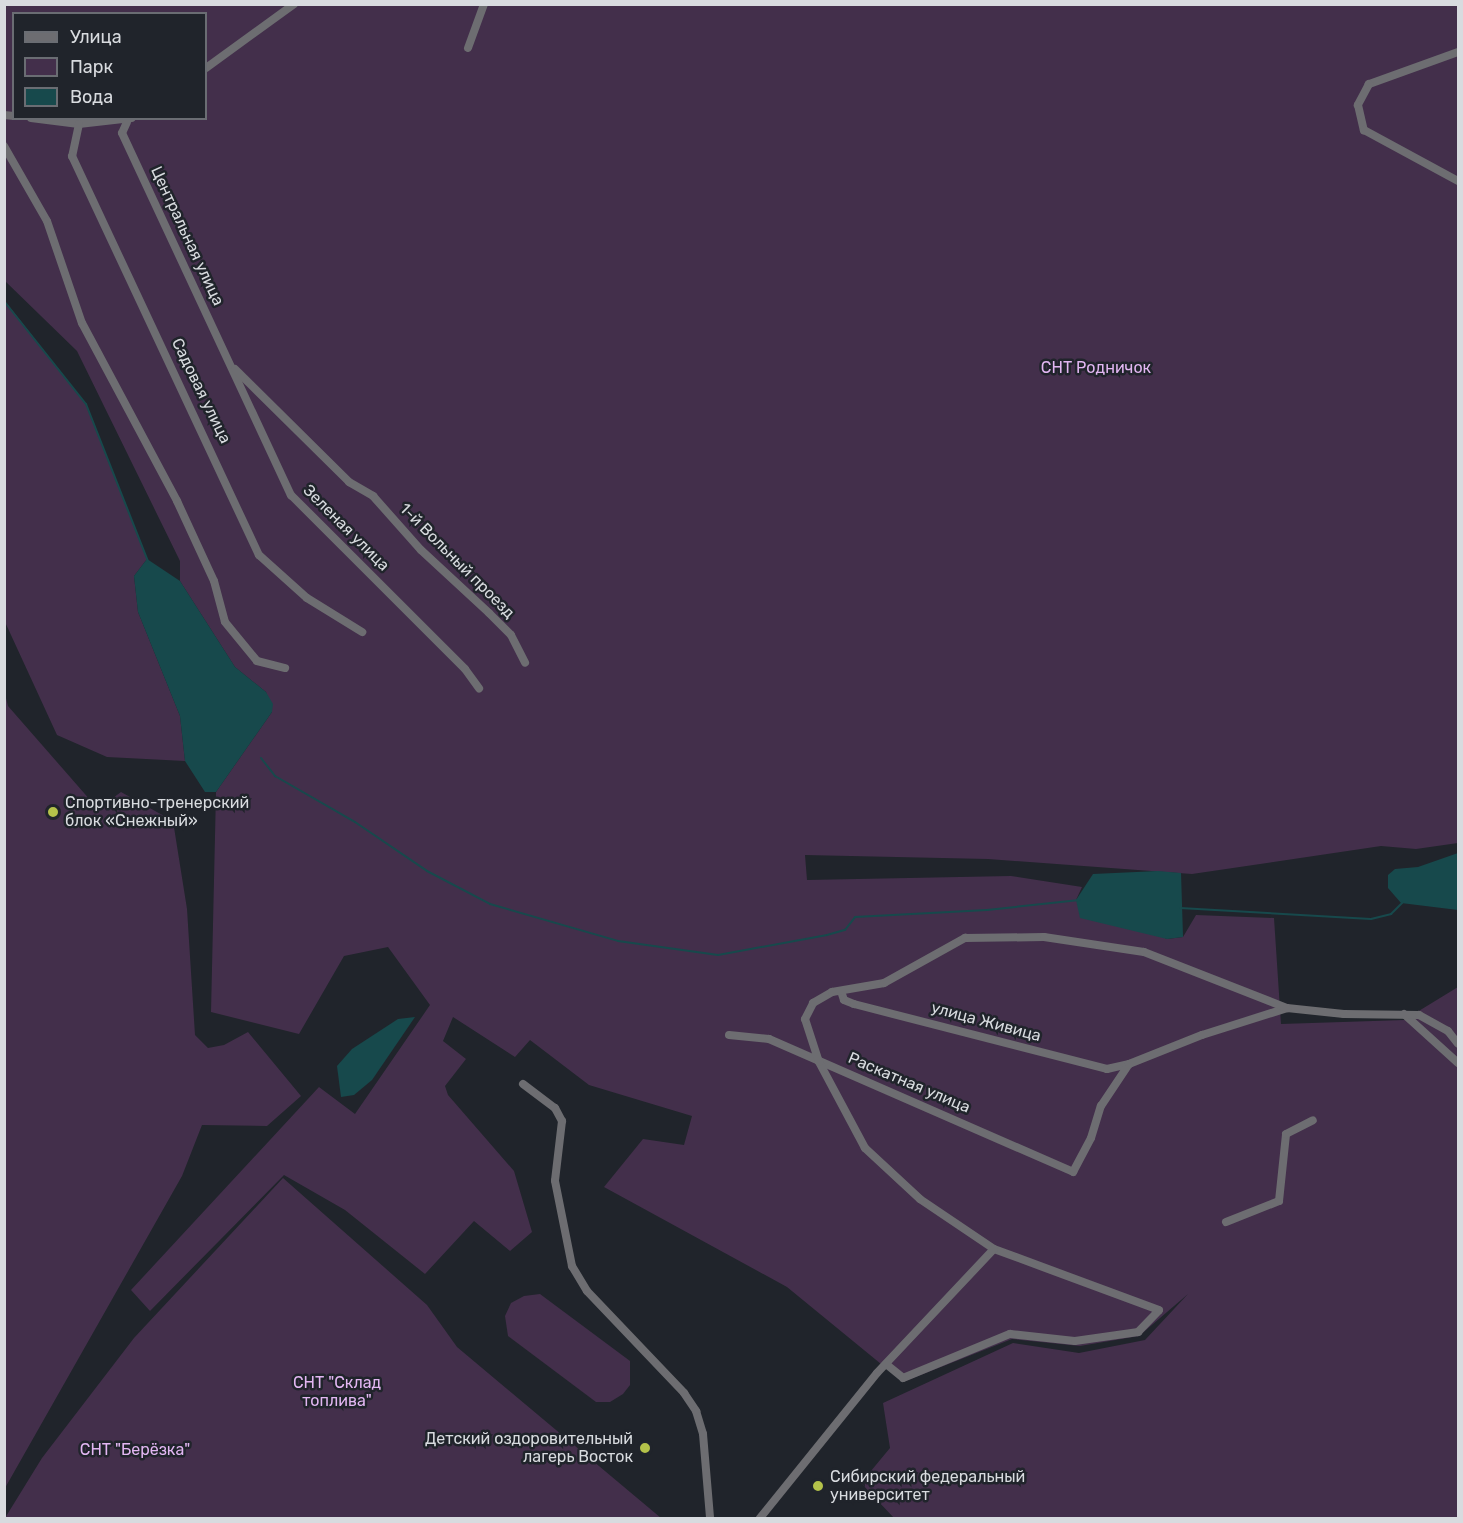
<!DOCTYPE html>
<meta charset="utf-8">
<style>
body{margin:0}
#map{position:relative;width:1463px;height:1523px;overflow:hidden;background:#20242b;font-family:Rubik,sans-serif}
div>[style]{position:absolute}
.green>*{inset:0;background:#432f4b}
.water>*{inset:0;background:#17494c}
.stream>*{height:2px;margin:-1px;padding:0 1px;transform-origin:1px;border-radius:1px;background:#17494c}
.street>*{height:8px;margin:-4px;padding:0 4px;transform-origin:4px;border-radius:4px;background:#6d6d71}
.dots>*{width:16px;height:16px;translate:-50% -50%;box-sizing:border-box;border:3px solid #20242b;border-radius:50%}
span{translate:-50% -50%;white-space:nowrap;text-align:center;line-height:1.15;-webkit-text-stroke:5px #20242b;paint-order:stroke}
.street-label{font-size:16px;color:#d8dbdf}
.park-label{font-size:16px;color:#e2b6f2}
.poi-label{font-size:16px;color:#d8dbdf}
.left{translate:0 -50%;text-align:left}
.right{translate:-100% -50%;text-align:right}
.frame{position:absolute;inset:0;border:6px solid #d8dbdf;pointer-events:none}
.legend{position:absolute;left:12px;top:12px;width:195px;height:108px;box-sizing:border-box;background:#20242b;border:2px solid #6a6d73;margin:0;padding:8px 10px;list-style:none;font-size:18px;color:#d8dbdf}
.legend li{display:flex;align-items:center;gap:12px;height:30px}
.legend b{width:30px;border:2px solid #6a6d73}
</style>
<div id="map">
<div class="green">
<i style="clip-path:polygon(evenodd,4px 5px,1458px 5px,1458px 843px,1416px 849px,1381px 846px,1192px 874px,988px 859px,805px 855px,807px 880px,1011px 876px,1082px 887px,1076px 900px,1167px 939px,1183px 937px,1196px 915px,1274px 918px,1281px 1024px,1404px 1020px,1458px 987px,1458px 1518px,894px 1518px,861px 1483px,890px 1448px,883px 1403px,1013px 1343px,1079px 1353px,1145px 1340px,1188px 1294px,1139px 1336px,1080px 1346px,1012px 1339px,903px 1382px,787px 1287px,604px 1187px,643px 1139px,684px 1145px,692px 1116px,589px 1085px,530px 1040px,515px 1057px,453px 1017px,443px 1041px,466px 1059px,445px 1086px,448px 1095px,514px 1171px,532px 1232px,510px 1251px,474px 1221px,425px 1274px,345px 1210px,284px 1175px,150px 1311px,131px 1290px,319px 1087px,355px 1114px,430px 1005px,388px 947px,344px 956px,299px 1034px,211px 1012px,216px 792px,272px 712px,266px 692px,235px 667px,180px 581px,180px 561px,77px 351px,5px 281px,4px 5px,14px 14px,206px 14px,206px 118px,14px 118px,14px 14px)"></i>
<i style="clip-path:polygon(5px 301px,86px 404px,147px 559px,134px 576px,138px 612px,180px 716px,185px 761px,107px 757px,57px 735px,5px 622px)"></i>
<i style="clip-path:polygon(5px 694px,8px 706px,98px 809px,121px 792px,173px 821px,187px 909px,195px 1035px,208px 1048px,224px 1045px,248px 1032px,301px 1096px,267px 1126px,202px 1125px,182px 1176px,5px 1488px)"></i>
<i style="clip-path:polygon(283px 1178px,427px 1305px,457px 1347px,661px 1518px,5px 1518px,42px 1458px,134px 1338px)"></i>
<i style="clip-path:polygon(540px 1294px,630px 1361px,630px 1385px,623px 1394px,610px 1402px,596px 1402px,508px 1336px,505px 1316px,511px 1303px,524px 1296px)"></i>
</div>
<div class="water">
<i style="clip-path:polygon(147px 559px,180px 581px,235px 667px,266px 692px,273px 704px,272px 712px,216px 792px,205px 792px,185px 761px,180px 716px,138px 612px,134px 576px)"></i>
<i style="clip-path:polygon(1458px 853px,1458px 910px,1401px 903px,1388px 888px,1388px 875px,1395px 869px,1418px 867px)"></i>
<i style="clip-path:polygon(1158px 871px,1181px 873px,1183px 937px,1167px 939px,1080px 918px,1076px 900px,1093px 874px)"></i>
<i style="clip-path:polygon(415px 1017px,372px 1080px,354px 1095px,341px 1097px,337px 1066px,352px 1049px,398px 1019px)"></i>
</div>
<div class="stream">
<i style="left:4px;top:301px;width:132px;rotate:51.5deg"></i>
<i style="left:86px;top:404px;width:169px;rotate:68.5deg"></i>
<i style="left:261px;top:758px;width:23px;rotate:52deg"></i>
<i style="left:275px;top:776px;width:92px;rotate:29.9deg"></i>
<i style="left:355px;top:822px;width:87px;rotate:34.2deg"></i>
<i style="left:427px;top:871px;width:71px;rotate:27.6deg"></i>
<i style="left:490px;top:904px;width:133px;rotate:16.1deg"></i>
<i style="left:618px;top:941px;width:101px;rotate:8deg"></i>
<i style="left:718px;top:955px;width:111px;rotate:-10.4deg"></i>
<i style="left:827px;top:935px;width:19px;rotate:-16deg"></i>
<i style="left:845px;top:930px;width:16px;rotate:-52deg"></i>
<i style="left:855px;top:917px;width:132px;rotate:-3deg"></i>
<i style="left:987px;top:910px;width:93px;rotate:-6.2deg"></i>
<i style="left:1180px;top:908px;width:191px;rotate:3.3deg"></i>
<i style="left:1371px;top:919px;width:21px;rotate:-14deg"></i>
<i style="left:1391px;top:914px;width:16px;rotate:-45deg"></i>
</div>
<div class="street">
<i style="left:468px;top:48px;width:47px;rotate:-70deg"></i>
<i style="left:1458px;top:52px;width:95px;rotate:160.2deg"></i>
<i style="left:1369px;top:84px;width:24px;rotate:118deg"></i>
<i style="left:1358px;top:105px;width:26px;rotate:77deg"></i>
<i style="left:1364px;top:130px;width:107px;rotate:28.5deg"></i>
<i style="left:206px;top:68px;width:109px;rotate:-36deg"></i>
<i style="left:4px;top:115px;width:10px;rotate:6deg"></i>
<i style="left:31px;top:118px;width:48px;rotate:7.1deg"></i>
<i style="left:79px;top:124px;width:53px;rotate:-6.5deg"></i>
<i style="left:127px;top:122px;width:12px;rotate:114deg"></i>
<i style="left:122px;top:133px;width:400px;rotate:65deg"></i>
<i style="left:291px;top:495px;width:246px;rotate:45deg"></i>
<i style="left:465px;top:669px;width:24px;rotate:54deg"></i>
<i style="left:79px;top:124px;width:33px;rotate:102deg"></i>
<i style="left:72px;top:156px;width:441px;rotate:64.9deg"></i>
<i style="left:259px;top:555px;width:64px;rotate:41.9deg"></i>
<i style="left:307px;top:598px;width:65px;rotate:31.7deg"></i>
<i style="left:4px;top:146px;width:86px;rotate:60.2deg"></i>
<i style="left:47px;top:221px;width:108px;rotate:71.1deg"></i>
<i style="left:82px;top:323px;width:202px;rotate:61.9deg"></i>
<i style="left:177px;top:501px;width:88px;rotate:65.2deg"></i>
<i style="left:214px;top:581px;width:42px;rotate:75deg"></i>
<i style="left:225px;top:622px;width:50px;rotate:50.6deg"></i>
<i style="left:257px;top:661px;width:29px;rotate:14deg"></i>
<i style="left:235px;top:369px;width:161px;rotate:44.7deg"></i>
<i style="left:349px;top:482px;width:28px;rotate:30deg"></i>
<i style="left:373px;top:496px;width:72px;rotate:48.4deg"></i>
<i style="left:421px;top:550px;width:93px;rotate:42.8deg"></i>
<i style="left:489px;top:613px;width:31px;rotate:45deg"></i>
<i style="left:511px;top:635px;width:31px;rotate:63deg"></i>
<i style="left:841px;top:991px;width:9px;rotate:72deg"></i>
<i style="left:844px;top:1000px;width:11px;rotate:22deg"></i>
<i style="left:854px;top:1004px;width:261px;rotate:14.4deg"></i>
<i style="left:1107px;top:1069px;width:23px;rotate:-13deg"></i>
<i style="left:1404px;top:1014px;width:73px;rotate:42.2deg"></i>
<i style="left:729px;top:1035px;width:40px;rotate:5.7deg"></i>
<i style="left:769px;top:1039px;width:332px;rotate:23.6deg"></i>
<i style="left:1073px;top:1172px;width:38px;rotate:-62deg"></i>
<i style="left:1091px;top:1138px;width:34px;rotate:-73deg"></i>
<i style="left:1101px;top:1106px;width:50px;rotate:-56.3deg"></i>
<i style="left:1129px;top:1064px;width:79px;rotate:-21.7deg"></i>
<i style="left:1202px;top:1035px;width:89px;rotate:-17.6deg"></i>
<i style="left:1287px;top:1008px;width:57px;rotate:6deg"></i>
<i style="left:1344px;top:1014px;width:75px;rotate:0.8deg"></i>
<i style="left:1419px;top:1015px;width:33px;rotate:29deg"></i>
<i style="left:1448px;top:1031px;width:16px;rotate:52deg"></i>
<i style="left:523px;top:1084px;width:40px;rotate:37deg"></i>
<i style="left:555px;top:1108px;width:15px;rotate:62deg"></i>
<i style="left:562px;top:1121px;width:60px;rotate:96.7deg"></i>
<i style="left:555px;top:1181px;width:87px;rotate:78.7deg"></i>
<i style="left:572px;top:1266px;width:29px;rotate:59deg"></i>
<i style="left:587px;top:1291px;width:141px;rotate:46.4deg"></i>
<i style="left:684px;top:1393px;width:22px;rotate:56deg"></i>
<i style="left:696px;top:1411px;width:24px;rotate:73deg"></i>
<i style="left:703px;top:1434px;width:84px;rotate:85.2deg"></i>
<i style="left:1226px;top:1222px;width:57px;rotate:-21.6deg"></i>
<i style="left:1279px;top:1201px;width:67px;rotate:-84deg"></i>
<i style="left:1286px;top:1134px;width:30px;rotate:-27deg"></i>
<i style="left:886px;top:1364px;width:22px;rotate:39deg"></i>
<i style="left:903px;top:1378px;width:116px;rotate:-22.4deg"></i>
<i style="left:1010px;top:1334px;width:65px;rotate:6.1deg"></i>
<i style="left:1075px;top:1341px;width:64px;rotate:-8.1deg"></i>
<i style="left:1138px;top:1332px;width:30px;rotate:-46deg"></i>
<i style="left:1159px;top:1310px;width:176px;rotate:-159.7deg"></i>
<i style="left:994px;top:1249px;width:89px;rotate:-146deg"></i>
<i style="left:920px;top:1199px;width:75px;rotate:-137.2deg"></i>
<i style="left:865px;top:1148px;width:98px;rotate:-118.1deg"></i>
<i style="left:819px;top:1062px;width:45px;rotate:-108deg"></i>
<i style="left:805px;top:1019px;width:18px;rotate:-63deg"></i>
<i style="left:813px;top:1003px;width:22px;rotate:-30deg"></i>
<i style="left:832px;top:992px;width:53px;rotate:-9.8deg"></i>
<i style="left:884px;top:983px;width:93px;rotate:-29.1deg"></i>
<i style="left:965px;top:938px;width:79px;rotate:-0.7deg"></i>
<i style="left:1044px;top:937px;width:101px;rotate:8.5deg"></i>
<i style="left:1144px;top:952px;width:154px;rotate:21.4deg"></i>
<i style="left:760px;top:1518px;width:186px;rotate:-51.1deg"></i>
<i style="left:877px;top:1373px;width:170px;rotate:-46.7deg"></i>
</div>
<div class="dots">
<i style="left:53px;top:812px;background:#b4c24a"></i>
<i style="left:645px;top:1448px;background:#b4c24a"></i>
<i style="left:818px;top:1486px;background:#b4c24a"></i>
</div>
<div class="street-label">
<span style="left:187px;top:236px;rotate:65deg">Центральная улица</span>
<span style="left:201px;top:391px;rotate:64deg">Садовая улица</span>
<span style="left:346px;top:528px;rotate:45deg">Зеленая улица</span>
<span style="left:457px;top:561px;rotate:45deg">1-й Вольный проезд</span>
<span style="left:986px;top:1022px;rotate:15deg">улица Живица</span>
<span style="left:909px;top:1083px;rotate:23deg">Раскатная улица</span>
</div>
<div class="park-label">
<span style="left:1096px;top:368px">СНТ Родничок</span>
<span style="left:337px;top:1392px">СНТ "Склад<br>топлива"</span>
<span style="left:135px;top:1450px">СНТ "Берёзка"</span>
</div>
<div class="poi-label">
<span class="left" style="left:65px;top:812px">Спортивно-тренерский<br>блок «Снежный»</span>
<span class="right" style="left:633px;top:1448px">Детский оздоровительный<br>лагерь Восток</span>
<span class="left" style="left:830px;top:1486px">Сибирский федеральный<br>университет</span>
</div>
<div class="frame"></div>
<ul class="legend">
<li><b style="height:8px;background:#6d6d71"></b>Улица</li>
<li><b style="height:16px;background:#432f4b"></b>Парк</li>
<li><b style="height:16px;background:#17494c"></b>Вода</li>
</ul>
</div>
